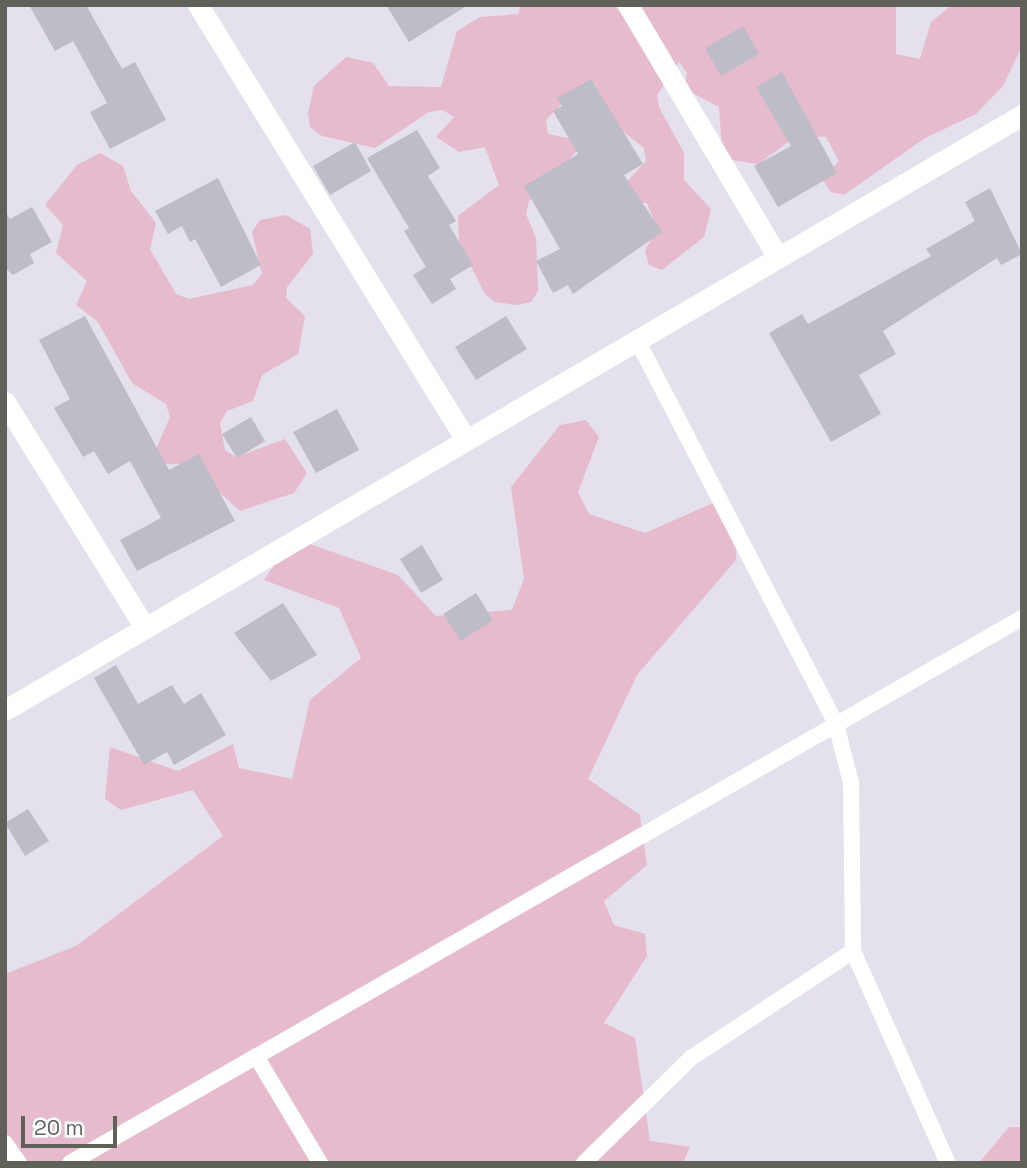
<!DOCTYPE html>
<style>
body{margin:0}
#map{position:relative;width:1027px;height:1168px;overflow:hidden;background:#e4e0ec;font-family:"Space Grotesk",sans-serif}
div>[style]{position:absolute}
.green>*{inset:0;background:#e5bbcd}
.building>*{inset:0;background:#bebdc7}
.lane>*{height:16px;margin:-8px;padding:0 8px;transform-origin:8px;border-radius:8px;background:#fff}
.street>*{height:21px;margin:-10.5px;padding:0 10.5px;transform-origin:10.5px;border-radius:10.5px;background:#fff}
span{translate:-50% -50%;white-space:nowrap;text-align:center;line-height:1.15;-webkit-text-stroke:5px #fff;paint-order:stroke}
.frame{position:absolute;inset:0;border:7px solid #606159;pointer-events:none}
.scale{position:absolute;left:21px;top:1116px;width:96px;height:32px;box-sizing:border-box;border:4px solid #606159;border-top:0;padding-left:9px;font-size:21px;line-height:24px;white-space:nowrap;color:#606159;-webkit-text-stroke:5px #fff;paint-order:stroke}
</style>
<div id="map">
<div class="green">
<i style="clip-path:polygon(520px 5px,614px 5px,621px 12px,640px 5px,896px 5px,896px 54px,920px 59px,931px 22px,952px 5px,1022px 5px,1022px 46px,1003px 86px,976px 114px,925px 138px,844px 195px,831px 192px,823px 180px,839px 161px,826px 137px,798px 135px,758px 164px,731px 160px,722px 149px,719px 107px,685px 89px,687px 73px,679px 62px,657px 95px,659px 107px,684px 153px,684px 180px,711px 209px,704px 237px,662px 270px,649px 265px,645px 251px,657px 228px,647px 203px,634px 202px,619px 190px,646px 161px,644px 148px,611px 122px,595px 84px,582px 83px,546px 120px,548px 134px,572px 139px,577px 151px,529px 201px,526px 214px,536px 238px,538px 291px,531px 302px,517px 305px,495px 302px,485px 294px,459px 243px,458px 216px,499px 185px,485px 147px,459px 152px,436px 137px,454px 117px,443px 110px,429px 112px,375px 148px,322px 136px,310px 127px,308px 113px,314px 86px,346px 57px,373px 63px,389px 86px,441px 87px,457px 31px,480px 17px,519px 14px)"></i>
<i style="clip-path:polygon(100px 153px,123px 166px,131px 191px,156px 223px,150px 249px,176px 294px,189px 299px,253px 285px,262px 274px,252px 232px,260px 220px,286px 215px,310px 229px,313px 254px,287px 287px,286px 298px,305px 316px,298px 354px,262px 375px,253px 401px,227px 411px,220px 423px,225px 450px,236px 457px,285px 439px,307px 473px,294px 493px,240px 511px,189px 464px,162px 464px,154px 454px,170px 417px,166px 404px,132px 383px,98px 322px,76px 305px,87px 281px,56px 253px,63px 225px,45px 205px,77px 165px)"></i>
<i style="clip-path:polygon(586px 420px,599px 437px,578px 492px,589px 514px,645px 533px,713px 503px,737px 522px,736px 560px,637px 675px,588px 779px,640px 815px,647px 865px,604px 901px,614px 925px,645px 934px,647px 956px,604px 1023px,635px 1038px,650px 1141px,690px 1147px,683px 1163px,5px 1163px,5px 974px,76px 946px,223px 836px,193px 790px,121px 810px,105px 799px,110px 747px,178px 771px,233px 744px,239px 768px,292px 779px,310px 700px,361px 658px,339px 608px,264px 580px,293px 538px,398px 575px,436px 616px,512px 610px,524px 579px,511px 487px,560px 425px)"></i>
<i style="clip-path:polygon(1009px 1127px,1022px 1127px,1022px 1163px,979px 1163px)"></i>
</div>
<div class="building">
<i style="clip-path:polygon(29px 5px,86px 5px,122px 69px,135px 62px,166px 120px,110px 149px,90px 112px,107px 103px,73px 41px,55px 51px)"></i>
<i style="clip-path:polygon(386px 5px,468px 5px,409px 42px)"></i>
<i style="clip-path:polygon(743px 26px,759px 54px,721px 76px,705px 48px)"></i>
<i style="clip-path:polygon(782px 72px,837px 173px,778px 207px,754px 166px,791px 146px,756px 87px)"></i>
<i style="clip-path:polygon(591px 79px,643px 164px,624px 175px,662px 232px,573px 294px,568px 285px,553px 293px,536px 261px,560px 249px,524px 186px,578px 154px,553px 111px,562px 106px,557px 98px)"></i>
<i style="clip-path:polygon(417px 130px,440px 168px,428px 176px,456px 221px,449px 225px,473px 265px,450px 279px,456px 289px,432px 304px,413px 275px,426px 267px,404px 231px,409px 228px,367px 158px)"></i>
<i style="clip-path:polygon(355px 142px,371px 171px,330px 195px,313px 166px)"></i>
<i style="clip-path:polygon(218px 178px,261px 265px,221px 287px,195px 239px,190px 242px,182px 226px,168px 234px,155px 211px)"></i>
<i style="clip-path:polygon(990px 188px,1022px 254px,1001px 265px,997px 258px,883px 331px,896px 354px,859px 375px,881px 414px,831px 442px,769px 333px,802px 314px,808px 324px,931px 256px,926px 249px,975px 221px,965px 202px)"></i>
<i style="clip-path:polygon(32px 207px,52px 242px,30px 254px,34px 263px,13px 275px,5px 268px,5px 211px,10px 219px)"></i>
<i style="clip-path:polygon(85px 316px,169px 470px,199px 454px,235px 521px,137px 571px,120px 540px,161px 518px,130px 461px,108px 474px,94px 451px,83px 457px,54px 408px,70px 399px,39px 340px)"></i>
<i style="clip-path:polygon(506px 316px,527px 349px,476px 380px,455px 347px)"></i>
<i style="clip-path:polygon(337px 409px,359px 450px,316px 473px,293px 432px)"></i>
<i style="clip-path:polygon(251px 417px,265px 441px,237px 458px,222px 434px)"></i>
<i style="clip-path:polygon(422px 545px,443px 580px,421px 593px,400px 559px)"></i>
<i style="clip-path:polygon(476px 593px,493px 620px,461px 641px,443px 614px)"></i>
<i style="clip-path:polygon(283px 603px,317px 655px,271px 681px,234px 633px)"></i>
<i style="clip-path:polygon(116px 665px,138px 704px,172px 685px,184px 704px,201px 693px,226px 735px,174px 765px,167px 752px,144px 765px,94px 678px)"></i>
<i style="clip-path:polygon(28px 809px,49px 841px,25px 856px,5px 823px)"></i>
</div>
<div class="lane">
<i style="left:637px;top:340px;width:433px;rotate:62.6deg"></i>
<i style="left:836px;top:724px;width:61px;rotate:75.7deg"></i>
<i style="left:851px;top:783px;width:168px;rotate:89.3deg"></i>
<i style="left:853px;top:951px;width:232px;rotate:65.9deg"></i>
<i style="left:256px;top:1056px;width:125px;rotate:59.1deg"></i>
<i style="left:5px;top:1143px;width:24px;rotate:55deg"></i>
<i style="left:70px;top:1163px;width:1097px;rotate:-29.79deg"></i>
<i style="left:584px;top:1163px;width:150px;rotate:-44.5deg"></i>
<i style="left:691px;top:1058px;width:194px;rotate:-33.4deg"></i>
</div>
<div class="street">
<i style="left:198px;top:5px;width:511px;rotate:58.36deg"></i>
<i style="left:628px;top:5px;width:294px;rotate:59.3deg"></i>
<i style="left:5px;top:402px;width:266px;rotate:58.2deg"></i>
<i style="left:5px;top:710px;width:1178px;rotate:-30.33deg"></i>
</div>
<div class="frame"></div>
<div class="scale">20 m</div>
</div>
